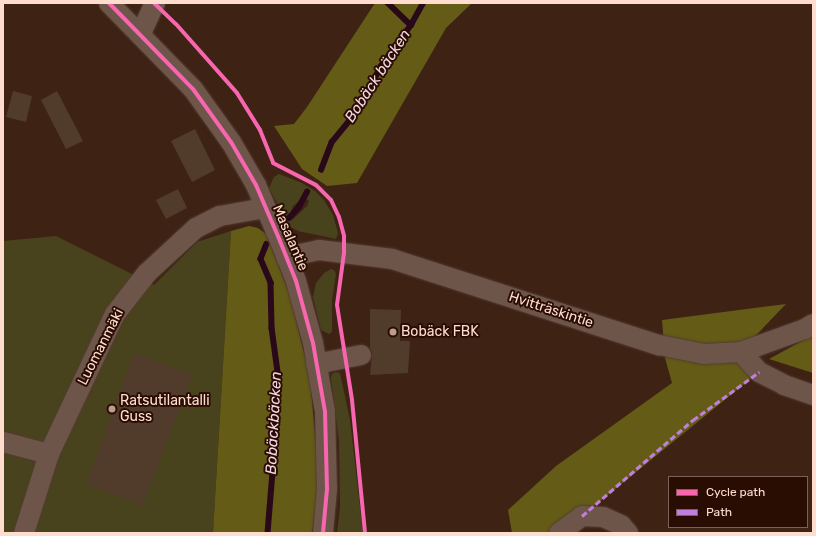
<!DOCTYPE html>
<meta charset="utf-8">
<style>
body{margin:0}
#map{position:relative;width:816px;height:536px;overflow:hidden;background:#3e2214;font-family:Rubik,sans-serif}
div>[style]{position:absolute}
.green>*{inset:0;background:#49431d}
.forest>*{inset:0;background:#645b16}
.stream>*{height:5.5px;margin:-2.75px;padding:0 2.75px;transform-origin:2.75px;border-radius:2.75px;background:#29081a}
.building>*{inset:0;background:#513c2c}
.roads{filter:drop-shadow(0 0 1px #523c33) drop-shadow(0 0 1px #523c33)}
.minor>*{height:20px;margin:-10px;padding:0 10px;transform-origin:10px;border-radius:10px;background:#6e5549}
.quiet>*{height:3px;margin-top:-1.5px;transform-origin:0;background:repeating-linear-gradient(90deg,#c07fdc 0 6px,transparent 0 9px)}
.cycleway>*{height:4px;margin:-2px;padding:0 2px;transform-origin:2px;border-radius:2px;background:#f766af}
.dots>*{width:11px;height:11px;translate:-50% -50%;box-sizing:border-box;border:2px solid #2a0d02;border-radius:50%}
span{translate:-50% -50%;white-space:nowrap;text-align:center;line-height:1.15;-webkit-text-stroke:4px #2a0d02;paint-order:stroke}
.street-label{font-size:14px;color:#feddce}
.poi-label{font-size:14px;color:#feddce}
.left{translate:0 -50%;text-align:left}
.water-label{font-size:15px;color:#f5d8e7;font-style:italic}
.frame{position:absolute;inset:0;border:4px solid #feddce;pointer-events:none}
.legend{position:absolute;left:668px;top:476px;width:140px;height:52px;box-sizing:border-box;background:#2a0d02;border:1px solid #7f6054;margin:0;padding:5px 7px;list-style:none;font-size:12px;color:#feddce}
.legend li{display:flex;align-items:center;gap:8px;height:20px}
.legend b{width:20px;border:1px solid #7f6054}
</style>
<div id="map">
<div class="green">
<i style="clip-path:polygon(evenodd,279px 174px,302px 183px,315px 191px,324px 200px,333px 215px,338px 233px,336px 239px,298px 231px,289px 226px,269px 188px,274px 177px,279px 174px,304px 197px,309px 201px,307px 206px,292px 220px,289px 218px,293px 206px,304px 197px)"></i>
<i style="clip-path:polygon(231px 231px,213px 533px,3px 533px,3px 241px,56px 236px,154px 285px,197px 242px)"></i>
<i style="clip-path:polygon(331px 269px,334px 270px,336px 274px,332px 301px,332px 332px,329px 334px,321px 330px,313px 297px,316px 283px,324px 273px)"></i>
<i style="clip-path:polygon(335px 372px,340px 373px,350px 420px,363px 533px,337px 533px,340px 507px,339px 441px,331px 378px,332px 374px)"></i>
</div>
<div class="forest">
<i style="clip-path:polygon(375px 3px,472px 3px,446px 28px,357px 183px,327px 186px,302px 169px,274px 126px,294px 124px,307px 107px)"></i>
<i style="clip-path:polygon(249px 226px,258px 228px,266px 234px,290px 295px,310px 378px,319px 483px,312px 533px,213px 533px,231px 231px)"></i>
<i style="clip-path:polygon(786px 304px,741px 351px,759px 372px,561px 533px,512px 533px,508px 510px,556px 466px,672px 383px,665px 358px,662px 320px)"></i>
<i style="clip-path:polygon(813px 335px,813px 373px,769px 359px)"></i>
</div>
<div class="stream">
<i style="left:388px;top:3px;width:32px;rotate:44deg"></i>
<i style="left:321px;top:170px;width:30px;rotate:-69deg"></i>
<i style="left:332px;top:142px;width:43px;rotate:-50.7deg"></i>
<i style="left:359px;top:109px;width:48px;rotate:-62.9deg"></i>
<i style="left:381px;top:66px;width:51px;rotate:-53.8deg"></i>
<i style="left:411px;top:25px;width:25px;rotate:-61deg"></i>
<i style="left:289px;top:218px;width:15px;rotate:-48deg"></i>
<i style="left:299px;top:207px;width:17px;rotate:-62deg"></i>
<i style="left:267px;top:244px;width:16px;rotate:112deg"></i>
<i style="left:261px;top:259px;width:26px;rotate:67deg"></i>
<i style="left:271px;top:283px;width:45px;rotate:88.7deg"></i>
<i style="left:272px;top:328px;width:51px;rotate:82.2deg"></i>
<i style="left:279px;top:379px;width:46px;rotate:96.2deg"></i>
<i style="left:274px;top:425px;width:23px;rotate:88deg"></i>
<i style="left:275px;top:448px;width:85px;rotate:94.7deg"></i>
</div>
<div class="building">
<i style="clip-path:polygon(13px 91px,32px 96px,26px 122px,6px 117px)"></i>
<i style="clip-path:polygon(57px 91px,83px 141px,66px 149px,41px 100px)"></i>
<i style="clip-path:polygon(195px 129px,215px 170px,192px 182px,171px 141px)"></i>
<i style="clip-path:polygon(178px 189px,187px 208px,166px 219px,156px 200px)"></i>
<i style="clip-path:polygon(370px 309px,401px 310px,400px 341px,410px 341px,408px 373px,370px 375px,372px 353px,370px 348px)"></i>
<i style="clip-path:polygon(134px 353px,192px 375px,143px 505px,86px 484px)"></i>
</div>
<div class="roads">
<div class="minor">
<i style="left:109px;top:3px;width:120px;rotate:45.7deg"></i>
<i style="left:193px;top:89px;width:65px;rotate:54.4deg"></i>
<i style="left:231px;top:142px;width:50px;rotate:59.8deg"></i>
<i style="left:256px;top:185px;width:61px;rotate:66.8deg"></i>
<i style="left:280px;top:241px;width:43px;rotate:68.2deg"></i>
<i style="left:296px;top:281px;width:64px;rotate:74.7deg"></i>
<i style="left:313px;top:343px;width:70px;rotate:80.1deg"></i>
<i style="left:325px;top:412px;width:77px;rotate:88.5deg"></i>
<i style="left:327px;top:489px;width:44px;rotate:95.2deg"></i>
<i style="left:141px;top:33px;width:33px;rotate:-65deg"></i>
<i style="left:286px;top:257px;width:34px;rotate:-12deg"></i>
<i style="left:319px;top:250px;width:74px;rotate:7deg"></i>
<i style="left:392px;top:259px;width:281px;rotate:17.9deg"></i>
<i style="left:659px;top:345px;width:46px;rotate:11.3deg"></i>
<i style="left:704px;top:354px;width:37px;rotate:-3deg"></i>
<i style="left:741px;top:352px;width:68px;rotate:-19.8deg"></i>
<i style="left:805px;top:329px;width:9px;rotate:-32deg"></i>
<i style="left:741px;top:352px;width:27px;rotate:48deg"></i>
<i style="left:759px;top:372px;width:28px;rotate:27deg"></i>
<i style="left:784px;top:385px;width:31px;rotate:19deg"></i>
<i style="left:316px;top:364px;width:46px;rotate:-11.3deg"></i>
<i style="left:3px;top:442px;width:48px;rotate:14.6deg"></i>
<i style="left:24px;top:533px;width:83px;rotate:-72.4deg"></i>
<i style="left:49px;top:454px;width:155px;rotate:-64.8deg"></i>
<i style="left:115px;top:314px;width:52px;rotate:-52deg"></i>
<i style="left:147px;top:273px;width:67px;rotate:-42.6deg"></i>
<i style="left:196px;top:228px;width:27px;rotate:-27deg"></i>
<i style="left:220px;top:216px;width:46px;rotate:-10.1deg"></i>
<i style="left:559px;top:533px;width:29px;rotate:-36deg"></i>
<i style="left:582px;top:516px;width:21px;rotate:3deg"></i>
<i style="left:603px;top:517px;width:20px;rotate:24deg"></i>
<i style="left:621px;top:525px;width:11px;rotate:49deg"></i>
</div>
</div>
<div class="quiet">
<i style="left:582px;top:516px;width:147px;rotate:-40.9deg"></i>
<i style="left:693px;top:420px;width:82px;rotate:-36deg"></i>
</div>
<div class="cycleway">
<i style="left:109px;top:3px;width:120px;rotate:45.7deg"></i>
<i style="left:193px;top:89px;width:65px;rotate:54.4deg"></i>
<i style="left:231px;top:142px;width:50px;rotate:59.8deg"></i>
<i style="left:256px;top:185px;width:61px;rotate:66.8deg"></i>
<i style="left:280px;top:241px;width:43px;rotate:68.2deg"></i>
<i style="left:296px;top:281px;width:64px;rotate:74.7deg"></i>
<i style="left:313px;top:343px;width:70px;rotate:80.1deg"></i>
<i style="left:325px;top:412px;width:77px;rotate:88.5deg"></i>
<i style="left:327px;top:489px;width:44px;rotate:95.2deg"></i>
<i style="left:154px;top:3px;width:30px;rotate:44deg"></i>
<i style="left:176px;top:24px;width:92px;rotate:48.5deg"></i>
<i style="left:237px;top:93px;width:44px;rotate:58.1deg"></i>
<i style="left:260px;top:130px;width:35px;rotate:68deg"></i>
<i style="left:273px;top:163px;width:48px;rotate:27.1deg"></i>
<i style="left:316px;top:185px;width:21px;rotate:45deg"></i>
<i style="left:331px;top:200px;width:19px;rotate:65deg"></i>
<i style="left:339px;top:217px;width:20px;rotate:75deg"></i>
<i style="left:344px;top:236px;width:17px;rotate:90deg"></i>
<i style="left:344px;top:253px;width:52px;rotate:97.7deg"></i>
<i style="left:337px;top:305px;width:96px;rotate:81deg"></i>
<i style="left:352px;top:400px;width:134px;rotate:84.4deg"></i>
</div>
<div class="dots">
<i style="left:393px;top:332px;background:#bb9c8d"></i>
<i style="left:112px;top:409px;background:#bb9c8d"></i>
</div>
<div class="street-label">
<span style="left:290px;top:238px;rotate:67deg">Masalantie</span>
<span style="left:551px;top:310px;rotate:18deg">Hvitträskintie</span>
<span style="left:101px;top:347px;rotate:-63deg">Luomanmäki</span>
</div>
<div class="poi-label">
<span class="left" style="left:401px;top:332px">Bobäck FBK</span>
<span class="left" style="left:120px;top:409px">Ratsutilantalli<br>Guss</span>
</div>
<div class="water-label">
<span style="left:378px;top:76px;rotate:-57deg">Bobäck bäcken</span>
<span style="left:274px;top:423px;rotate:-87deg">Bobäckbäcken</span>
</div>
<div class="frame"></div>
<ul class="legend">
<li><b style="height:5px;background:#f766af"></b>Cycle path</li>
<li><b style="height:5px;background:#c07fdc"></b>Path</li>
</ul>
</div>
